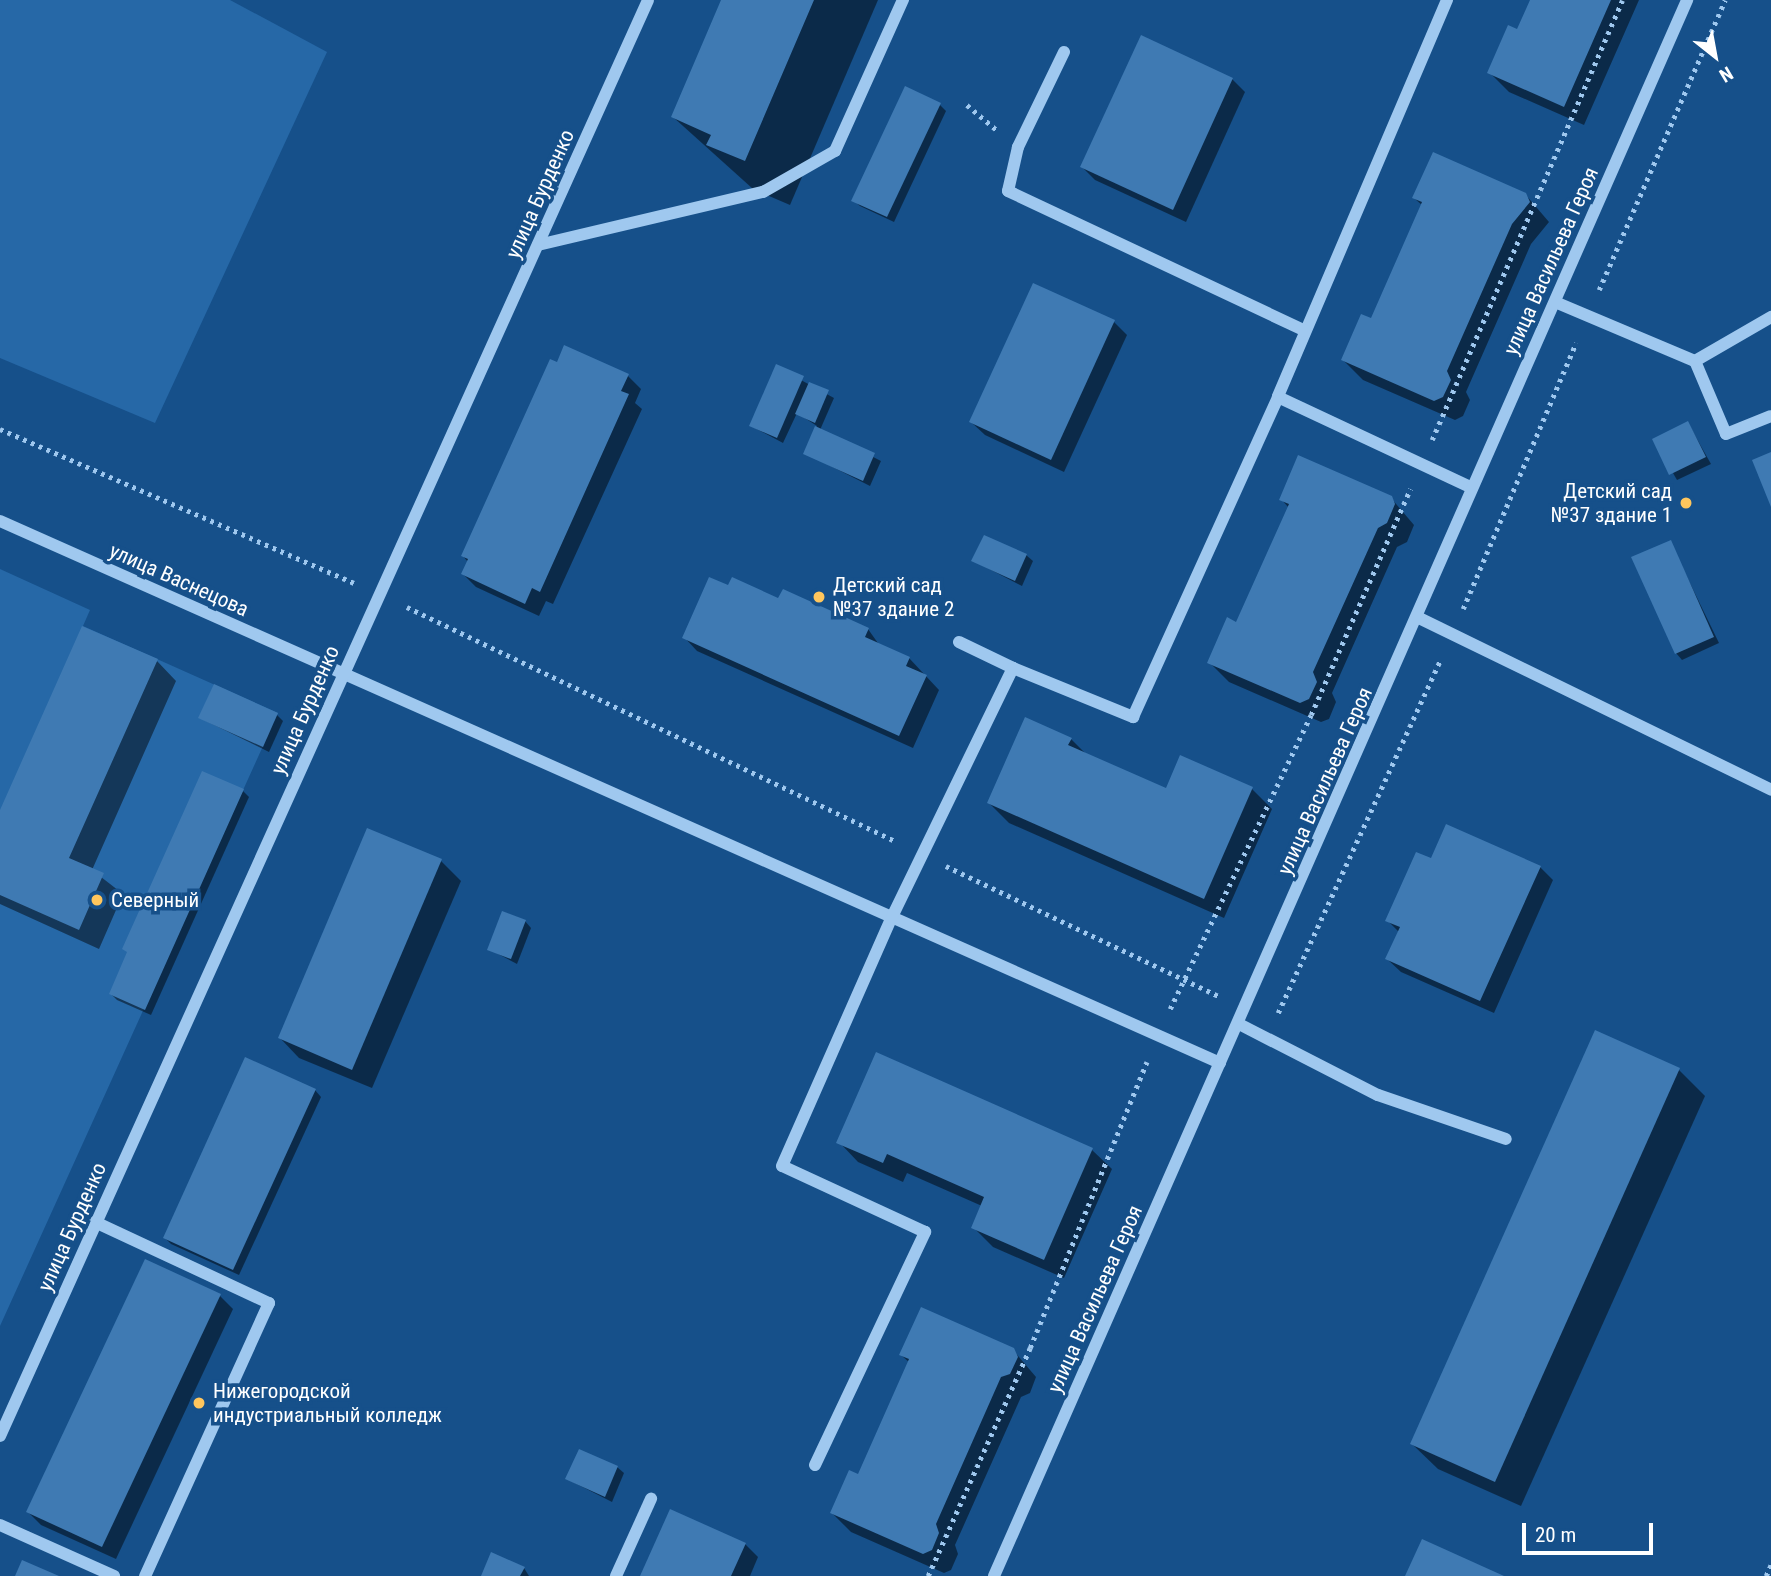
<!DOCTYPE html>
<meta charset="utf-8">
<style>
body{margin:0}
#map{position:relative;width:1771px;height:1576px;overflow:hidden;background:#16508a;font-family:"Roboto Condensed",sans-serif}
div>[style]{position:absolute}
.green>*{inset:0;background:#2668a7}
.shadow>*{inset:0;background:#0007}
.building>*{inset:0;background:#3f7ab3}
.path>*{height:4.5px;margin-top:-2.25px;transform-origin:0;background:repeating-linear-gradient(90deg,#9fc8ef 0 3.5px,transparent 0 8.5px)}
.minor>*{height:12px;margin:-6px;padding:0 6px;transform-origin:6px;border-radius:6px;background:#9fc8ef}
.dots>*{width:19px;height:19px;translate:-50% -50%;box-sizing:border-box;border:4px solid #16508a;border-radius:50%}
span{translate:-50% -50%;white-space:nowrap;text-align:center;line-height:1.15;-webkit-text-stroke:7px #16508a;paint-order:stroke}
.street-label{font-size:21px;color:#fff}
.poi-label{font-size:21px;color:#fff}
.right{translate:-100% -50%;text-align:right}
.left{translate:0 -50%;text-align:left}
.north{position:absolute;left:1680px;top:21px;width:70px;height:70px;-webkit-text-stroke:5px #16508a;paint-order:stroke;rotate:149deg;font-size:19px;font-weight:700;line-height:28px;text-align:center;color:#fff}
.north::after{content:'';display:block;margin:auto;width:24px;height:32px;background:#fff;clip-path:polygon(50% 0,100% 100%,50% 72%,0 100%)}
.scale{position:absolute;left:1522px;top:1523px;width:131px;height:32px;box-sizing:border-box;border:4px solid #fff;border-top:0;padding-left:9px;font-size:21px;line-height:24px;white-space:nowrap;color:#fff;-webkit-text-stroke:5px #16508a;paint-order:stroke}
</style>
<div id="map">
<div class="green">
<i style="clip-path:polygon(0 0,230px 0,327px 52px,155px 423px,0 358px)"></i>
<i style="clip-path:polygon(0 569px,90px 610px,83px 626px,278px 713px,0 1326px)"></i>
</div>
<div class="shadow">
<i style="clip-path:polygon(723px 0,878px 0,790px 205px,753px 189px,673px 117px)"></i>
<i style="clip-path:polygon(1532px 0,1639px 0,1584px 125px,1509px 92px,1489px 72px,1518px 31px)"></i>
<i style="clip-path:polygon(1232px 79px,1245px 92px,1186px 222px,1095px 180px,1082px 167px)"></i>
<i style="clip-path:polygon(940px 105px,946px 111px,894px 222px,860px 206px,853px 200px)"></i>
<i style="clip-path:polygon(1525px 194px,1549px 222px,1531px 244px,1466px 392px,1470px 400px,1463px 416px,1455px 420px,1363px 380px,1343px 360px,1372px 321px,1423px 206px,1414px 198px)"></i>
<i style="clip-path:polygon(1114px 322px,1127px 335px,1064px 472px,985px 435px,971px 422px)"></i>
<i style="clip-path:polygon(558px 364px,628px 376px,641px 389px,635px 403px,642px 409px,553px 604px,546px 601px,539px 616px,476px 587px,463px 574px,468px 562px,463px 556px)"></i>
<i style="clip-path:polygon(777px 367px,834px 398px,820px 430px,881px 461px,870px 486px,805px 453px,817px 426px,797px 413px,783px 443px,751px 426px)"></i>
<i style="clip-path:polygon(1688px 423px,1711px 464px,1677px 480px,1654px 440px)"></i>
<i style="clip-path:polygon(1391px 498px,1414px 525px,1407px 542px,1397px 547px,1332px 693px,1336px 702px,1329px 719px,1321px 722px,1229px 682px,1209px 662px,1237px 624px,1289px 508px,1281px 499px)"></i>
<i style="clip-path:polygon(1670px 542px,1719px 643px,1682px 660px,1676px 653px)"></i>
<i style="clip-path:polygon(1026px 555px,1033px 561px,1022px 586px,974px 561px)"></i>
<i style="clip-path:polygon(779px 601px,868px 629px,880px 646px,909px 658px,939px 690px,913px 748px,697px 651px,684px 637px)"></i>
<i style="clip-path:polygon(157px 661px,176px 681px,92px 870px,123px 894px,99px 949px,0 904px,0 814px)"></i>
<i style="clip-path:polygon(277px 715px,283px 721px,269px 752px,200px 718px)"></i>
<i style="clip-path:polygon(1071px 739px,1087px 755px,1167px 790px,1181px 758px,1252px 789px,1272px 809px,1224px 918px,1009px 823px,989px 803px)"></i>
<i style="clip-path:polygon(243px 791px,249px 797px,151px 1015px,117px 1000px,111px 994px)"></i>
<i style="clip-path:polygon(441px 861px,461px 881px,372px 1088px,299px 1058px,280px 1038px)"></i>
<i style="clip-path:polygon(1432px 861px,1540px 867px,1553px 880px,1494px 1013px,1401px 972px,1387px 959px,1399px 932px,1387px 920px)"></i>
<i style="clip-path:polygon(525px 921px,531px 928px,517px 964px,489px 949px)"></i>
<i style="clip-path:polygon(1596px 1032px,1679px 1070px,1705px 1096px,1521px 1506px,1438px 1469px,1412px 1444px)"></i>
<i style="clip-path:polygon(315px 1090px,321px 1097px,239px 1275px,171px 1244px,165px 1238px)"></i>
<i style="clip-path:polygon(839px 1142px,1092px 1150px,1112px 1169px,1064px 1278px,993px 1247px,973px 1227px,982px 1206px,907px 1173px,903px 1182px,858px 1162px)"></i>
<i style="clip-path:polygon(220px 1296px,233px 1309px,116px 1559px,41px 1525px,28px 1512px)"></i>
<i style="clip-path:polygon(1013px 1350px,1036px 1377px,1030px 1393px,1021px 1397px,955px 1545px,958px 1554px,951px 1570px,944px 1573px,851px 1532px,832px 1513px,859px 1477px,910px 1363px,901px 1355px)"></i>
<i style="clip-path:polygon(617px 1467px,624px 1473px,612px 1502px,567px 1479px)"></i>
<i style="clip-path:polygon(745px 1544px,758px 1557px,750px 1576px,642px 1576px)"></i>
<i style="clip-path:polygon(524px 1568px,529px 1576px,483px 1576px)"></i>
</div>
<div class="building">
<i style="clip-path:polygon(721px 0,814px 0,745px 161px,706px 145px,711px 135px,671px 117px)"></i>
<i style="clip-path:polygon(1530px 0,1611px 0,1564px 107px,1487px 73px,1508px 25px,1517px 29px)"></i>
<i style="clip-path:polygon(1141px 35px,1233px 78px,1173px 210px,1080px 167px)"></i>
<i style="clip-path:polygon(905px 86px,941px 103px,887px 217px,851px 201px)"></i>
<i style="clip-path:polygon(1433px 152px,1526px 193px,1530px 202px,1512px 224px,1447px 371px,1451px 380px,1443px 397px,1434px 401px,1341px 360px,1361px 314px,1371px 318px,1422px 202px,1412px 198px)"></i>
<i style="clip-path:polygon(1033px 283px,1115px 320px,1051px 460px,969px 422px)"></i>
<i style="clip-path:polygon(564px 345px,629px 374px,621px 391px,629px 394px,540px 592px,532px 588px,525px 604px,461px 574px,468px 559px,461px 556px,550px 359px,557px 362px)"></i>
<i style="clip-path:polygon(776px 364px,804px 376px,777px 438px,749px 426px)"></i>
<i style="clip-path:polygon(809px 382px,829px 390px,815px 423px,795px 414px)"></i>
<i style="clip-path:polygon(1688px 421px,1706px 457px,1669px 475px,1652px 439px)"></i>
<i style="clip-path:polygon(815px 426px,875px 453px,863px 481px,803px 454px)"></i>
<i style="clip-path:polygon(1771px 452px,1771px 507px,1752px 460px)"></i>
<i style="clip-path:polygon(1298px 455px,1392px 496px,1395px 504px,1387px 523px,1378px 528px,1313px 672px,1317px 682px,1309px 699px,1300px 703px,1207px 663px,1227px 617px,1236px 622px,1289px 504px,1279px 500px)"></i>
<i style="clip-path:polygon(984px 535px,1027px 554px,1015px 581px,971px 561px)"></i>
<i style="clip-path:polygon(1671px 540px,1714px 637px,1675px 654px,1631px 557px)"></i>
<i style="clip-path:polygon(709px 577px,728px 585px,732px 577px,778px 598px,783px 589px,869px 628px,865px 637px,910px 657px,906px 666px,927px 675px,899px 736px,682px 638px)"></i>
<i style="clip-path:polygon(82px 626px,158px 659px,69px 858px,104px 873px,79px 930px,0 895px,0 810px)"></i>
<i style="clip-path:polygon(214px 684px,278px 713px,263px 747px,198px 718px)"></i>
<i style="clip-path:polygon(1025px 717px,1072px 738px,1068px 745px,1166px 788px,1180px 755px,1253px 787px,1204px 899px,987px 803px)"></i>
<i style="clip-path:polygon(202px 771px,244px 789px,145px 1010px,109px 994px,127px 952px,122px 949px)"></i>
<i style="clip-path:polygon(1446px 824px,1541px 866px,1480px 1001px,1385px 959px,1400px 927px,1385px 921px,1416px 852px,1431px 858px)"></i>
<i style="clip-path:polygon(367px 828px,442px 859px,352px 1070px,278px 1038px)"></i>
<i style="clip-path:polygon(502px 911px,526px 920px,511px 959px,487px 950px)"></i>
<i style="clip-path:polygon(1595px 1030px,1680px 1068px,1495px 1482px,1410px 1444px)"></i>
<i style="clip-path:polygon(876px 1052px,1093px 1148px,1044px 1260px,971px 1228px,984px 1197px,887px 1154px,883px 1163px,836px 1143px)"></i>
<i style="clip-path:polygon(245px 1057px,316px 1089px,233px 1270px,163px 1238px)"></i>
<i style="clip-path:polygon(145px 1259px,221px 1294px,102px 1547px,26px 1512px)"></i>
<i style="clip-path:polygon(921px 1307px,1014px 1348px,1018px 1357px,1010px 1374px,1001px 1377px,936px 1524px,939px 1533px,932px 1550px,923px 1554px,830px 1513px,849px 1470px,858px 1474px,909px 1359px,899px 1355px)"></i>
<i style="clip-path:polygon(579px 1449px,618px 1466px,605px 1497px,565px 1479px)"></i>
<i style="clip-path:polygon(670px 1509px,746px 1543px,731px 1576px,640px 1576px)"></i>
<i style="clip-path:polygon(1422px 1539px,1504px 1576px,1405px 1576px)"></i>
<i style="clip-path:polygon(491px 1552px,525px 1567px,520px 1576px,481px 1576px)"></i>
<i style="clip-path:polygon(22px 1560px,59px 1576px,15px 1576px)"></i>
</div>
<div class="path">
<i style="left:967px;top:105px;width:38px;rotate:40deg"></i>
<i style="left:1599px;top:290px;width:316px;rotate:-66.5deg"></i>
<i style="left:0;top:429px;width:386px;rotate:23.5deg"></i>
<i style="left:1432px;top:440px;width:479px;rotate:-66.6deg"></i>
<i style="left:407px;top:607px;width:543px;rotate:25.62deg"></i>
<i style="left:1463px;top:609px;width:289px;rotate:-67deg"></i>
<i style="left:946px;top:866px;width:302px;rotate:25.5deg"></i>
<i style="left:1170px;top:1009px;width:326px;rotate:-64.4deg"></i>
<i style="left:1311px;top:715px;width:247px;rotate:-66.3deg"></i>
<i style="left:1278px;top:1013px;width:390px;rotate:-65.3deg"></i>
<i style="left:928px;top:1576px;width:250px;rotate:-65.9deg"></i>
<i style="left:1030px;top:1348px;width:309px;rotate:-67.8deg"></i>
<i style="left:1766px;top:1576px;width:12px;rotate:-66deg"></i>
</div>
<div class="minor">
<i style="left:1447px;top:0;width:431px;rotate:113.1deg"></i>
<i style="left:1278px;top:397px;width:214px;rotate:25.1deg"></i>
<i style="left:1064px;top:52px;width:106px;rotate:115.8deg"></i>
<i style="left:1018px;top:147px;width:45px;rotate:102.8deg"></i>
<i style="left:1008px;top:191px;width:328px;rotate:25.2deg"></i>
<i style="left:538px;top:245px;width:231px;rotate:-13.3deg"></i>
<i style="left:763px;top:192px;width:83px;rotate:-29.7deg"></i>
<i style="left:835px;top:151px;width:166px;rotate:-65.8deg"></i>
<i style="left:1555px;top:302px;width:152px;rotate:22.9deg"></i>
<i style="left:1695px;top:361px;width:79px;rotate:67deg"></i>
<i style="left:1726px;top:434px;width:48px;rotate:-21.8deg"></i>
<i style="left:1695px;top:361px;width:88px;rotate:-30.1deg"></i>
<i style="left:0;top:521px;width:1335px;rotate:23.95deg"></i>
<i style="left:1417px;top:617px;width:394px;rotate:26deg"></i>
<i style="left:959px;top:642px;width:60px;rotate:25.7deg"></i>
<i style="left:1239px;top:1024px;width:156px;rotate:27.1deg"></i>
<i style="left:1378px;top:1095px;width:135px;rotate:19deg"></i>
<i style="left:95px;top:1222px;width:192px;rotate:25deg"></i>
<i style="left:269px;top:1303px;width:300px;rotate:114.4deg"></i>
<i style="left:0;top:1436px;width:1575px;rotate:-65.71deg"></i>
<i style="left:815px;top:1465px;width:258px;rotate:-64.7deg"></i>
<i style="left:925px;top:1232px;width:157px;rotate:-155.2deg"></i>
<i style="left:782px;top:1166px;width:272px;rotate:-66.2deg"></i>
<i style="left:892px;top:917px;width:277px;rotate:-64.1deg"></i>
<i style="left:1013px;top:668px;width:130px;rotate:22.2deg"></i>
<i style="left:1133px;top:717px;width:351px;rotate:-65.6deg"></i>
<i style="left:0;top:1525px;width:125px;rotate:24.1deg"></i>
<i style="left:616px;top:1576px;width:85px;rotate:-65.6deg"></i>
<i style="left:994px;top:1576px;width:1722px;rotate:-66.26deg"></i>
</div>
<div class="dots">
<i style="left:1686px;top:503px;background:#ffc65d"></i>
<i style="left:819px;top:597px;background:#ffc65d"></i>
<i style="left:97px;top:900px;background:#ffc65d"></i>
<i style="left:199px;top:1403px;background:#ffc65d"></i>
</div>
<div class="street-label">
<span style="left:540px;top:194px;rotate:-66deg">улица Бурденко</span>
<span style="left:1551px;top:261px;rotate:-66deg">улица Васильева Героя</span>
<span style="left:179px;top:580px;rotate:24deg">улица Васнецова</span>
<span style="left:305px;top:710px;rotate:-66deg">улица Бурденко</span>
<span style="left:1325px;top:781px;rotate:-66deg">улица Васильева Героя</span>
<span style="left:72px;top:1227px;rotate:-66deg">улица Бурденко</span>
<span style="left:1095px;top:1299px;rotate:-66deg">улица Васильева Героя</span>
</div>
<div class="poi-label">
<span class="right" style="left:1672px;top:503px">Детский сад<br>№37 здание 1</span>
<span class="left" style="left:833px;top:597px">Детский сад<br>№37 здание 2</span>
<span class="left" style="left:111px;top:900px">Северный</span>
<span class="left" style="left:213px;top:1403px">Нижегородской<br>индустриальный колледж</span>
</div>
<div class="north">N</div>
<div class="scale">20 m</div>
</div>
